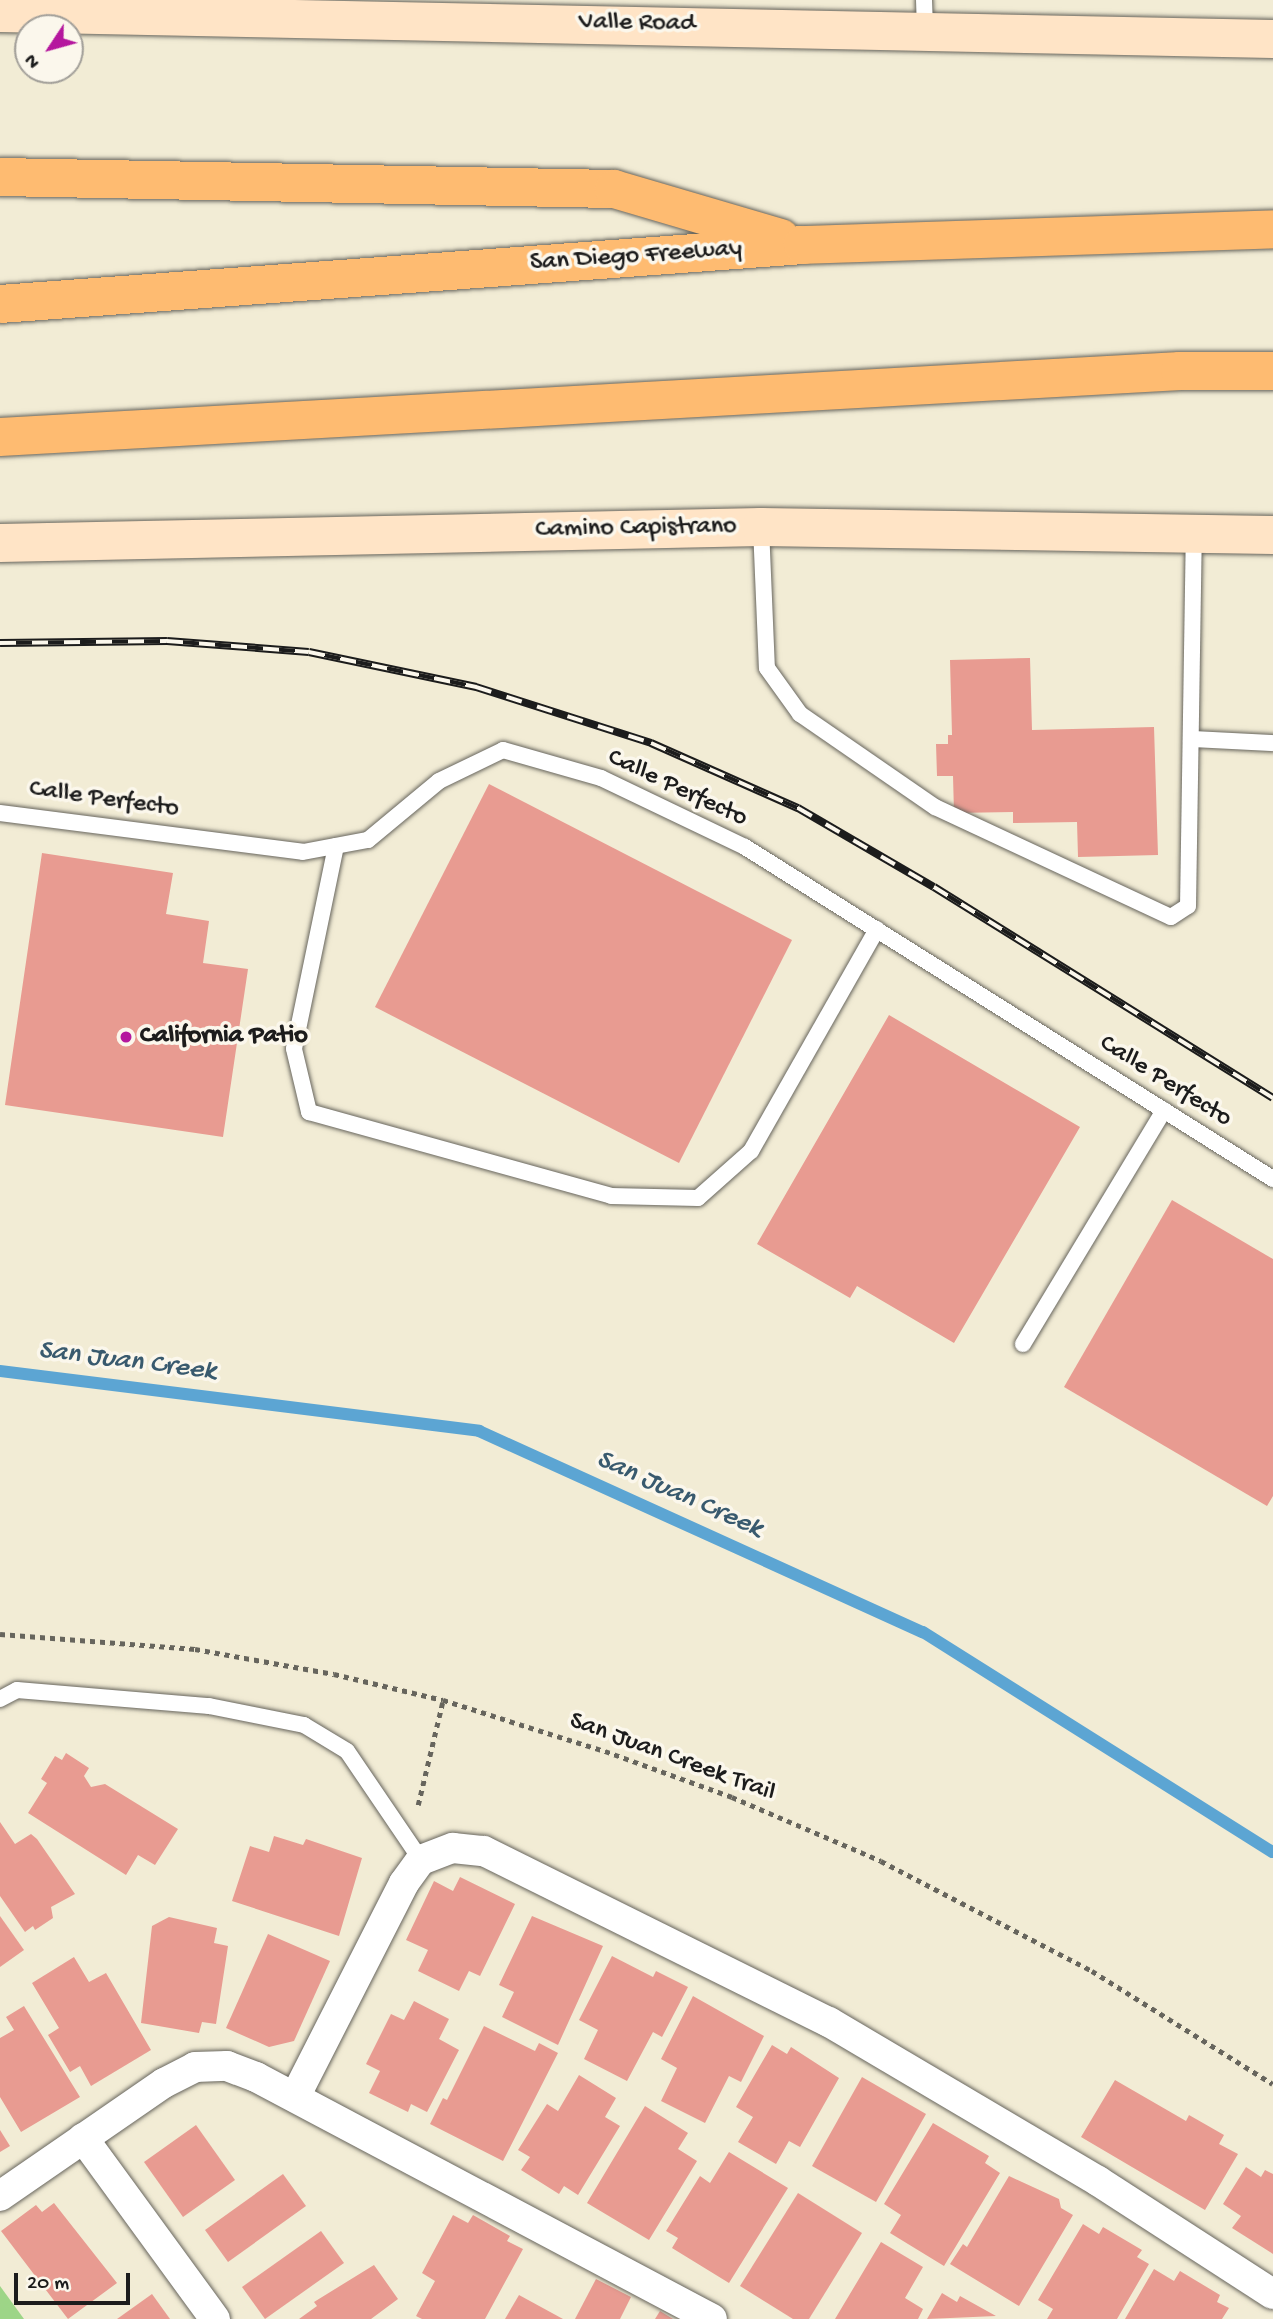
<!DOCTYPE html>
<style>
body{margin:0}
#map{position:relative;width:1273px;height:2319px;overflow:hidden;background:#f2ecd5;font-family:"Gochi Hand",sans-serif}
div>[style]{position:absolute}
.green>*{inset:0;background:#9dd587}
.stream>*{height:12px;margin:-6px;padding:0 6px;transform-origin:6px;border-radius:6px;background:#5ca5d3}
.building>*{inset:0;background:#e89b91}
.path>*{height:4.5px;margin-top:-2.25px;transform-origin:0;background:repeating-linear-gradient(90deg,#67655d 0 5px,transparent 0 10px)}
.roads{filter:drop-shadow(0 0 2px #67655d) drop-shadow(0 0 2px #67655d)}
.lane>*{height:16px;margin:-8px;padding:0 8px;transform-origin:8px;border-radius:8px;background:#fff}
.street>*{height:30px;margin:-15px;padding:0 15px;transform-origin:15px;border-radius:15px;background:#fff}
.secondary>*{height:38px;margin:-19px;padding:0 19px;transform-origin:19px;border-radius:19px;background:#ffe4c6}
.highway>*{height:38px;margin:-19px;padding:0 19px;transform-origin:19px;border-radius:19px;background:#febb71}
.rail>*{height:8px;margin-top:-4px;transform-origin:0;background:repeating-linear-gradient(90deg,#fbf7ec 0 16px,#1c1c1c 0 32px);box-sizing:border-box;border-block:2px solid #1c1c1c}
.dots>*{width:19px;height:19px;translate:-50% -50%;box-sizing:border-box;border:4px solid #fbf7ec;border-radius:50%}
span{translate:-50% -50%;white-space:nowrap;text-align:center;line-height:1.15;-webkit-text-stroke:7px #fbf7ec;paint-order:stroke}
.street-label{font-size:26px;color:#1c1c1c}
.poi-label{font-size:26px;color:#1c1c1c;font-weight:700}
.left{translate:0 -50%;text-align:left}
.water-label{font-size:28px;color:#395a6e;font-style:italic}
.north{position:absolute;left:14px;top:14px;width:70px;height:70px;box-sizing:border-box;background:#fbf7ec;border:2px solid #a29f99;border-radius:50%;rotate:234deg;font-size:19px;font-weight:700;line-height:28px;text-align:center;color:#1c1c1c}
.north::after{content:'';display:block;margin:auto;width:24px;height:32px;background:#b5179e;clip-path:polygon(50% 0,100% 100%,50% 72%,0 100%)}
.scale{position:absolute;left:14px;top:2273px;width:116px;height:32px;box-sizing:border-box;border:4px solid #1c1c1c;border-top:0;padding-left:9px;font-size:21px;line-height:24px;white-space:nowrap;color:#1c1c1c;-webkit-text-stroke:5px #fbf7ec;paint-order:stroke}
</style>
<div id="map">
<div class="green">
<i style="clip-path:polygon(0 2286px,24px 2319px,0 2319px)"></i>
</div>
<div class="stream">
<i style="left:0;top:1371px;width:483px;rotate:7.1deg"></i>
<i style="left:479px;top:1431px;width:487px;rotate:24.4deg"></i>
<i style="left:923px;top:1632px;width:413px;rotate:32.2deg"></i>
</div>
<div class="building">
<i style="clip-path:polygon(1030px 658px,1032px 730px,1154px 727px,1158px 855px,1078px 857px,1077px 822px,1013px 823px,1013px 812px,954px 813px,953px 776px,937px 776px,936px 744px,948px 744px,948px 735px,952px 735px,950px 660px)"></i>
<i style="clip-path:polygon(489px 784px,792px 940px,679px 1163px,375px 1007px)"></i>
<i style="clip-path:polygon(42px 853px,173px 873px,166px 914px,209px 921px,203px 963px,248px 969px,223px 1137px,5px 1105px)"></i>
<i style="clip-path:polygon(889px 1015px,1080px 1127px,954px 1343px,857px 1286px,850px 1298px,757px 1244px)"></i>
<i style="clip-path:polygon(1172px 1200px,1273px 1259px,1273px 1496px,1267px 1506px,1064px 1387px)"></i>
<i style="clip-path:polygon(66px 1753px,89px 1768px,84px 1776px,91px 1787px,105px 1784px,178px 1829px,155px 1865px,138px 1855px,126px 1875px,28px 1813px,47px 1783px,41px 1779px,55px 1756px,62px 1760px)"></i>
<i style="clip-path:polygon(0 1822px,15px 1844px,31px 1834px,37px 1839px,75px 1894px,51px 1907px,53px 1918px,35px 1930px,33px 1926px,25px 1932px,0 1896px)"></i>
<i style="clip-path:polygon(274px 1836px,303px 1845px,306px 1839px,362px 1858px,339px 1936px,232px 1901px,250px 1846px,269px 1852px)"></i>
<i style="clip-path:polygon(460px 1877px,515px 1904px,480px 1976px,469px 1971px,459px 1991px,418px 1971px,428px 1950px,406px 1940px,434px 1881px,453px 1891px)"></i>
<i style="clip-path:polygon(0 1916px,24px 1950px,0 1967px)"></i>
<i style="clip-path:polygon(532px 1916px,603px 1946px,558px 2045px,502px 2017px,514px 1992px,499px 1985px)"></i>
<i style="clip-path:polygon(169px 1917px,217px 1928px,214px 1943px,228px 1946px,216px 2024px,202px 2022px,199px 2033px,141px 2023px,152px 1926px)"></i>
<i style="clip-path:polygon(268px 1934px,330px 1961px,294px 2041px,269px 2047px,226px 2028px)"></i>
<i style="clip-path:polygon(612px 1956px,653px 1977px,656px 1971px,688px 1987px,662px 2037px,653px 2032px,627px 2081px,584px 2059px,598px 2030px,579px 2020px)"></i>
<i style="clip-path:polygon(74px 1957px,89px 1982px,106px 1973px,151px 2050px,91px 2086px,80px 2066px,70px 2072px,48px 2035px,59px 2028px,32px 1983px)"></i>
<i style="clip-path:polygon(693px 1996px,764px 2036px,741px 2082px,729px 2076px,705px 2123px,661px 2101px,677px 2068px,661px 2059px)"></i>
<i style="clip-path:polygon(414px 2001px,449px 2019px,439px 2039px,459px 2050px,427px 2112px,411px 2104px,408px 2112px,369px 2093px,380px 2071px,366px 2064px,391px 2014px,404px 2020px)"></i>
<i style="clip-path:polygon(24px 2006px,80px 2097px,21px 2132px,0 2097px,0 2038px,14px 2030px,6px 2017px)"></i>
<i style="clip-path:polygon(484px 2026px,535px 2051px,539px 2043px,558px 2053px,503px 2161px,430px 2124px,443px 2098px,447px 2100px)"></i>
<i style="clip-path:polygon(772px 2045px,787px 2054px,791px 2047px,839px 2078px,800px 2147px,789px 2141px,776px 2164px,738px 2142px,753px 2117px,736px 2107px)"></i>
<i style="clip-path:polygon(579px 2075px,616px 2098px,605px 2117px,620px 2126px,578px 2195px,564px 2186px,559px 2194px,521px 2170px,530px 2157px,518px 2150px,547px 2104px,558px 2111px)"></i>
<i style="clip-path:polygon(862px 2077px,926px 2114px,876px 2202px,812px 2166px)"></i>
<i style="clip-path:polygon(1115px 2080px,1186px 2121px,1189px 2115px,1224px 2135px,1219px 2144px,1238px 2154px,1205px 2210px,1081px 2137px)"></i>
<i style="clip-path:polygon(645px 2106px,688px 2133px,678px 2149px,697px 2161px,649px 2240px,587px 2203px)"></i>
<i style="clip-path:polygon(933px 2123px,989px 2156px,985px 2163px,1000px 2173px,944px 2266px,890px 2233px,901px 2215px,884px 2204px)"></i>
<i style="clip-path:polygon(196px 2125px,235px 2180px,183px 2217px,144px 2162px)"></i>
<i style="clip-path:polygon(0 2130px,10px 2146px,0 2152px)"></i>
<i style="clip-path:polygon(729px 2152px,788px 2188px,729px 2283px,672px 2248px,678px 2238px,666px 2231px,700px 2176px,710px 2183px)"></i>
<i style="clip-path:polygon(1246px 2167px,1261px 2177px,1265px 2170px,1273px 2174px,1273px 2254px,1232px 2228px,1241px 2216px,1223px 2204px)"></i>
<i style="clip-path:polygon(283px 2174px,306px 2206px,228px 2262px,205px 2230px)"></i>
<i style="clip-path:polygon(1009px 2176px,1059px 2199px,1061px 2208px,1073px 2215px,1019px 2306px,950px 2264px,963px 2244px,967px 2247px)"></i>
<i style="clip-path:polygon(798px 2193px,862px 2233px,809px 2319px,793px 2319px,740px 2286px)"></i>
<i style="clip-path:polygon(54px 2203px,117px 2283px,68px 2319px,1px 2231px,36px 2205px,42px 2212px)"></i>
<i style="clip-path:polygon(453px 2215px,468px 2223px,473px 2215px,510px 2236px,507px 2241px,523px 2249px,485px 2319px,422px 2319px,416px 2316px,435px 2281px,422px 2273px)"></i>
<i style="clip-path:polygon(1083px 2224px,1099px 2234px,1103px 2227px,1142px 2250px,1137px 2257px,1149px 2264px,1117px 2319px,1047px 2319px,1053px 2309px,1038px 2300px)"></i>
<i style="clip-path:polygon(321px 2231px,344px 2263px,265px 2319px,242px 2287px)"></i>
<i style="clip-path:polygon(881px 2242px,923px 2267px,905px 2298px,923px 2309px,918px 2319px,835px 2319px)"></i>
<i style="clip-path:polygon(374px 2265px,398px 2299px,371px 2319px,299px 2319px,317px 2306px,314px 2302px)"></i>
<i style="clip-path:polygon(1154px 2269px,1174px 2281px,1180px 2271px,1220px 2295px,1217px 2302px,1229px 2308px,1222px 2319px,1125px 2319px)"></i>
<i style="clip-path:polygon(596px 2279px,631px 2297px,620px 2319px,575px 2319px)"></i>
<i style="clip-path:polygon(942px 2293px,957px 2302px,960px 2296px,996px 2316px,927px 2319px)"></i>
<i style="clip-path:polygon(152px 2294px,170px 2319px,117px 2319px)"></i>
<i style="clip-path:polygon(519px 2295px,563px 2319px,505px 2319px)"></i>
<i style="clip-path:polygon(660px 2311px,673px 2319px,655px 2319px)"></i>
</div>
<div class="path">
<i style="left:0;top:1634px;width:196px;rotate:4.4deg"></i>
<i style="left:195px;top:1649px;width:141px;rotate:10.2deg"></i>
<i style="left:334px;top:1674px;width:112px;rotate:13.4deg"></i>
<i style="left:443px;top:1700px;width:170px;rotate:17.5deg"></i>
<i style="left:605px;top:1751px;width:135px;rotate:19.9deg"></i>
<i style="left:732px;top:1797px;width:162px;rotate:23.2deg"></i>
<i style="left:881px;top:1861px;width:238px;rotate:27.5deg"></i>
<i style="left:1092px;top:1971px;width:213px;rotate:32deg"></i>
<i style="left:418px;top:1805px;width:108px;rotate:-76.6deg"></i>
</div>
<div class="roads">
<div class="lane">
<i style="left:924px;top:0;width:30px;rotate:88deg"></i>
<i style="left:761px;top:527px;width:141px;rotate:87.6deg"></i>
<i style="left:767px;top:668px;width:57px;rotate:54.3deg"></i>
<i style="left:800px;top:714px;width:164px;rotate:34.6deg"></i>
<i style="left:935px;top:807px;width:260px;rotate:25deg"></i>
<i style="left:1171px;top:917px;width:20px;rotate:-33deg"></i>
<i style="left:1188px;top:906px;width:371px;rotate:-89.1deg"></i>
<i style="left:1191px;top:739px;width:82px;rotate:2.8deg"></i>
<i style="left:0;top:813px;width:305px;rotate:7.3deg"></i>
<i style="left:303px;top:852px;width:66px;rotate:-10.5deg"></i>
<i style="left:368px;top:840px;width:92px;rotate:-39.7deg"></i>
<i style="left:439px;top:781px;width:71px;rotate:-25.8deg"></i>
<i style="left:503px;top:750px;width:102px;rotate:15.9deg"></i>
<i style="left:601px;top:778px;width:160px;rotate:25.6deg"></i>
<i style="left:745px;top:847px;width:624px;rotate:32.16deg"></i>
<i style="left:336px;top:846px;width:207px;rotate:101.7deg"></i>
<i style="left:294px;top:1049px;width:65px;rotate:76.6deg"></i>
<i style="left:309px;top:1112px;width:313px;rotate:15.5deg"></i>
<i style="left:611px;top:1196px;width:87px;rotate:1.3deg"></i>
<i style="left:698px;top:1198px;width:71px;rotate:-41.6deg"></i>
<i style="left:751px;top:1151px;width:255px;rotate:-60.4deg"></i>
<i style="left:1023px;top:1344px;width:273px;rotate:-58.9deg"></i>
<i style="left:0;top:1699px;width:19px;rotate:-28deg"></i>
<i style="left:17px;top:1690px;width:193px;rotate:4.8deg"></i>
<i style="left:209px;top:1706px;width:97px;rotate:11.3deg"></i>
<i style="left:304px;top:1725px;width:50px;rotate:31.2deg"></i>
<i style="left:347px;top:1751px;width:132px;rotate:55.8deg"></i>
</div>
<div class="street">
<i style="left:295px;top:2097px;width:240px;rotate:-63deg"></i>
<i style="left:404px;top:1883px;width:29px;rotate:-54deg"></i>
<i style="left:421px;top:1860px;width:34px;rotate:-21deg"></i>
<i style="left:453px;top:1848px;width:31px;rotate:6deg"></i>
<i style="left:484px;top:1851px;width:385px;rotate:26.4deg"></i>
<i style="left:829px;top:2022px;width:312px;rotate:30.6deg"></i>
<i style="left:1098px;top:2181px;width:208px;rotate:32.9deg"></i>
<i style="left:83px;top:2138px;width:224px;rotate:53.9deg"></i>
<i style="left:0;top:2196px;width:199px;rotate:-34.6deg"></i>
<i style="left:164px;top:2083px;width:35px;rotate:-27deg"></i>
<i style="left:195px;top:2067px;width:32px;rotate:-2deg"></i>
<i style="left:227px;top:2066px;width:31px;rotate:21deg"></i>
<i style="left:256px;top:2077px;width:516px;rotate:27.95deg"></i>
</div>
<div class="secondary">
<i style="left:0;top:13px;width:1273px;rotate:1.17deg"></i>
<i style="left:0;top:543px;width:761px;rotate:-1.2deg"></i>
<i style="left:761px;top:527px;width:512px;rotate:0.9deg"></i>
</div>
<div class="highway">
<i style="left:0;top:177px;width:614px;rotate:1.12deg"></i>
<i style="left:614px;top:189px;width:174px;rotate:16.4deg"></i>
<i style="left:0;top:304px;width:805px;rotate:-4.2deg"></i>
<i style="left:803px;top:245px;width:470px;rotate:-1.9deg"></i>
<i style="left:0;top:437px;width:1182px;rotate:-3.2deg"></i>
<i style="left:1180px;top:371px;width:93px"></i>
</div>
</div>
<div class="rail">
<i style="left:0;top:643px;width:167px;rotate:-0.7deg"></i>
<i style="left:167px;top:641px;width:142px;rotate:4.4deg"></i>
<i style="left:309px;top:652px;width:171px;rotate:11.8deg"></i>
<i style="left:476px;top:687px;width:184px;rotate:17.7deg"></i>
<i style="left:651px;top:743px;width:161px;rotate:23.9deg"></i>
<i style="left:798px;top:808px;width:157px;rotate:30.2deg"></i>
<i style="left:934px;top:887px;width:399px;rotate:31.9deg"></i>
</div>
<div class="dots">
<i style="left:126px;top:1037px;background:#b5179e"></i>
</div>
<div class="street-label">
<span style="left:637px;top:24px;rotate:1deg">Valle Road</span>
<span style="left:636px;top:257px;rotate:-4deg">San Diego Freeway</span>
<span style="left:636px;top:529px;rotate:-1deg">Camino Capistrano</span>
<span style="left:677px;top:789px;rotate:25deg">Calle Perfecto</span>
<span style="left:104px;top:800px;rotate:8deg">Calle Perfecto</span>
<span style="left:1165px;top:1082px;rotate:32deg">Calle Perfecto</span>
<span style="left:672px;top:1758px;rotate:20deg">San Juan Creek Trail</span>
</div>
<div class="poi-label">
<span class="left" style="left:140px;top:1037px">California Patio</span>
</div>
<div class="water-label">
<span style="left:127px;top:1362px;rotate:7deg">San Juan Creek</span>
<span style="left:679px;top:1495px;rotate:24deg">San Juan Creek</span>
</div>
<div class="north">N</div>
<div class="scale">20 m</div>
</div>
